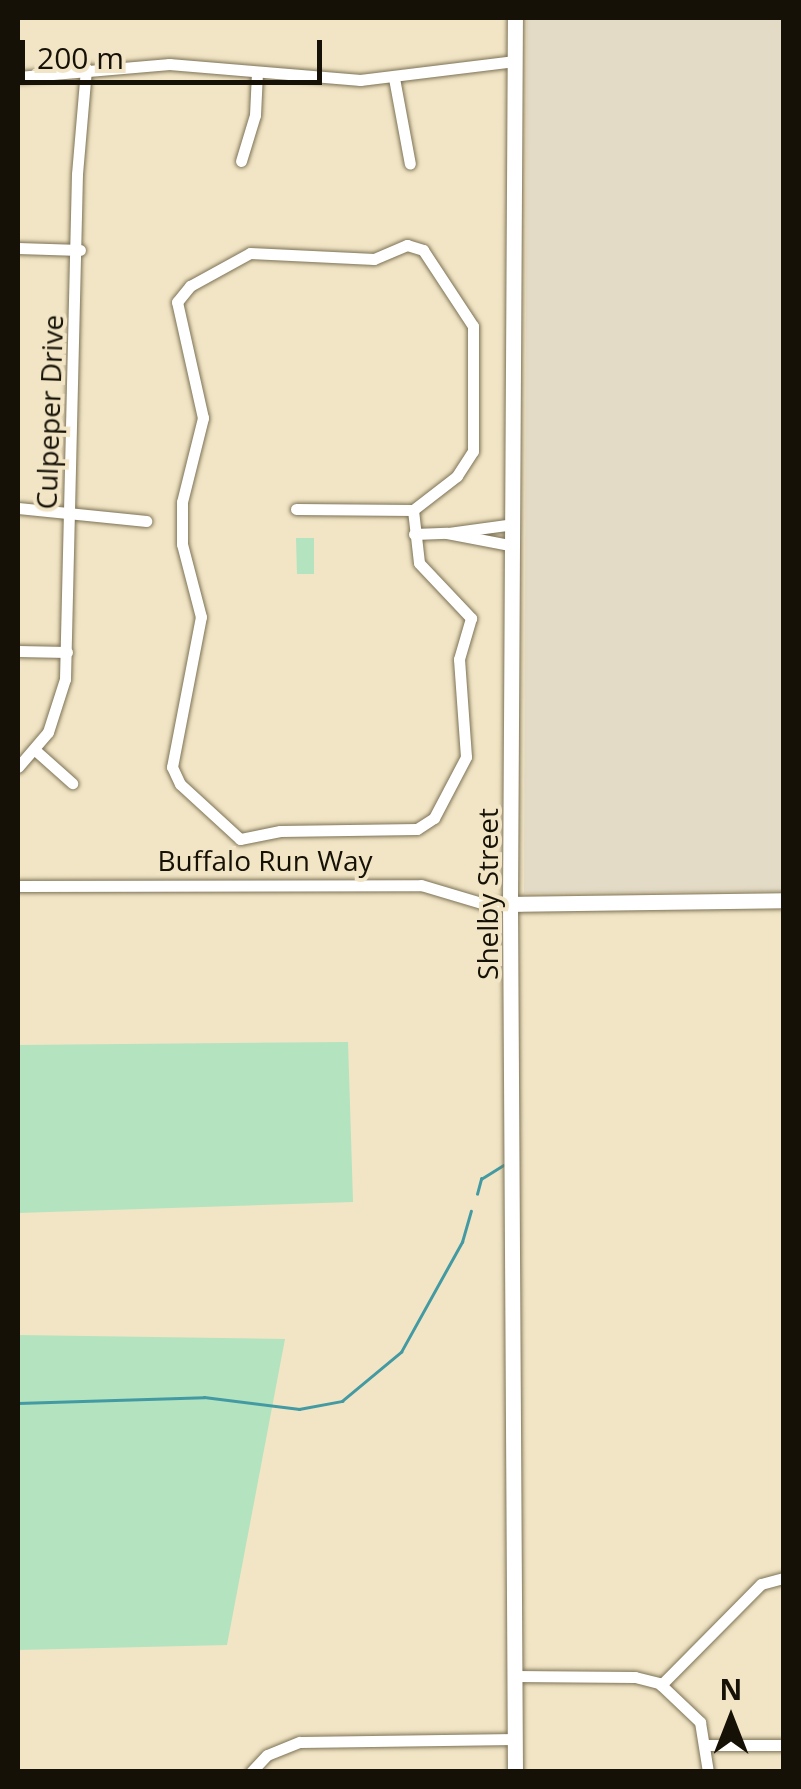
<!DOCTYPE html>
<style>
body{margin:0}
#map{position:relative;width:801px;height:1789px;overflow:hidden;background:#f1e5c5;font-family:"Open Sans",sans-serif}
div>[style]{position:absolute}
.commercial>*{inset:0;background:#e4dbc6}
.green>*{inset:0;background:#b4e3bf}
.stream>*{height:2.5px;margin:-1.25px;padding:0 1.25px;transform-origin:1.25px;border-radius:1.25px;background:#439aa3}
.roads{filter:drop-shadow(0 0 2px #7d7255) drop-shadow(0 0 2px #7d7255)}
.street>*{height:11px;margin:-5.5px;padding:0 5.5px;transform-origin:5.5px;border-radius:5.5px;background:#fff}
.secondary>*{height:15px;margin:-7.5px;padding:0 7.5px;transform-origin:7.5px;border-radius:7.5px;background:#fff}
span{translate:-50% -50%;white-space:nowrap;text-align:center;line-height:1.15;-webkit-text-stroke:8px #f1e5c5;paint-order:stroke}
.street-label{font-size:28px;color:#161106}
.frame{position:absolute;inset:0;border:20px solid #161106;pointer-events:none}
.north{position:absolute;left:681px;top:1669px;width:100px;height:100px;-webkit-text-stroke:8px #f1e5c5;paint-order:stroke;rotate:0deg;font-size:28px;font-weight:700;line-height:40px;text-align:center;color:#161106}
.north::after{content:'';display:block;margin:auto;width:35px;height:45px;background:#161106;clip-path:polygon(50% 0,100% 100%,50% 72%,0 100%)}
.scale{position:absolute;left:20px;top:40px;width:302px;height:45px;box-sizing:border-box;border:5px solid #161106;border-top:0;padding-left:12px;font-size:30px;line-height:35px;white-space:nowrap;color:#161106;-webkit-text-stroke:8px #f1e5c5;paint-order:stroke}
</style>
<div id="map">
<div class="commercial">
<i style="clip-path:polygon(527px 18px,783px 18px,783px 891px,524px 893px)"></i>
</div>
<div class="green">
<i style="clip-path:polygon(296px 538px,314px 538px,314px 574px,297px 574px)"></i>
<i style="clip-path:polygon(348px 1042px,353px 1202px,18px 1213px,18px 1045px)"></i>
<i style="clip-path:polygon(18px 1335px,285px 1339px,227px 1645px,18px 1650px)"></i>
</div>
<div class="stream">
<i style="left:477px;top:1194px;width:16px;rotate:-75deg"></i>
<i style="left:481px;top:1179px;width:26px;rotate:-32deg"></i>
<i style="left:18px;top:1403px;width:186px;rotate:-1.8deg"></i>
<i style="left:204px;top:1397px;width:96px;rotate:7.2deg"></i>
<i style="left:299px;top:1409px;width:44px;rotate:-10.5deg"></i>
<i style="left:342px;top:1401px;width:77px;rotate:-39.7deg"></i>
<i style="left:401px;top:1352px;width:126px;rotate:-61deg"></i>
<i style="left:462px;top:1242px;width:32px;rotate:-74deg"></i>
</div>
<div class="roads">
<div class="street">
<i style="left:18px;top:77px;width:152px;rotate:-4.9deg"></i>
<i style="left:169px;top:64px;width:192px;rotate:4.8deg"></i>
<i style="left:360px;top:80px;width:156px;rotate:-7deg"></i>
<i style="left:394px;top:78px;width:87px;rotate:79.5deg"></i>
<i style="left:241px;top:161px;width:48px;rotate:-73.1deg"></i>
<i style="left:255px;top:115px;width:42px;rotate:-87.3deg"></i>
<i style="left:407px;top:245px;width:17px;rotate:17deg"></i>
<i style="left:423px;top:250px;width:91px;rotate:56.7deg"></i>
<i style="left:473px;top:326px;width:125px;rotate:90deg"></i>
<i style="left:473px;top:451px;width:30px;rotate:123deg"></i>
<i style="left:457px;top:476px;width:56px;rotate:142.3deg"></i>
<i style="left:413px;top:510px;width:53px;rotate:83.5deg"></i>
<i style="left:419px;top:563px;width:76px;rotate:46.6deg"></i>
<i style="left:471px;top:618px;width:43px;rotate:106.3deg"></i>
<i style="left:459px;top:659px;width:98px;rotate:85.9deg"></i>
<i style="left:466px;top:757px;width:69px;rotate:117.7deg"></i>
<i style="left:434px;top:818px;width:20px;rotate:147deg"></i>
<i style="left:417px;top:829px;width:137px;rotate:179.2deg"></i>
<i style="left:280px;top:831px;width:41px;rotate:168.7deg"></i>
<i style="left:240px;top:839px;width:81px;rotate:-137.5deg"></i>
<i style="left:180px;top:784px;width:19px;rotate:-115deg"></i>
<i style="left:172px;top:767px;width:153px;rotate:-79.1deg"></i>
<i style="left:201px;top:617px;width:75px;rotate:-104.6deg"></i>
<i style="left:182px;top:544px;width:42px;rotate:-90deg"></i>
<i style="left:182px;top:502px;width:87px;rotate:-76deg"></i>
<i style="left:203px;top:418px;width:119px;rotate:-102.6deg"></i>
<i style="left:177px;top:302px;width:21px;rotate:-51deg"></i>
<i style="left:190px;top:286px;width:68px;rotate:-28.8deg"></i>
<i style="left:250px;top:253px;width:124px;rotate:2.8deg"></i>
<i style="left:374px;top:259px;width:36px;rotate:-23deg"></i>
<i style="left:18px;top:248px;width:62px;rotate:1.8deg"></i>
<i style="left:18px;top:508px;width:129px;rotate:5.8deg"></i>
<i style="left:296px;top:509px;width:117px;rotate:0.5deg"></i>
<i style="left:514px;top:524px;width:68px;rotate:172.3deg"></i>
<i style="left:447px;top:533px;width:68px;rotate:11deg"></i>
<i style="left:414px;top:534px;width:33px;rotate:-2deg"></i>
<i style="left:18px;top:651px;width:49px;rotate:1.2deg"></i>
<i style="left:35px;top:750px;width:50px;rotate:41.7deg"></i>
<i style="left:18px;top:767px;width:46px;rotate:-49.4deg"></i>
<i style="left:48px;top:732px;width:56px;rotate:-72.2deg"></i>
<i style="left:65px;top:679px;width:505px;rotate:-88.64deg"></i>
<i style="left:77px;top:174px;width:106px;rotate:-85.1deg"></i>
<i style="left:18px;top:886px;width:403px;rotate:-0.1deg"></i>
<i style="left:421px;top:885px;width:63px;rotate:16.7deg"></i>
<i style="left:481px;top:903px;width:29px;rotate:2deg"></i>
<i style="left:514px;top:1676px;width:121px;rotate:0.5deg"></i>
<i style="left:635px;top:1677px;width:25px;rotate:14deg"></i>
<i style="left:659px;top:1683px;width:57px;rotate:43.6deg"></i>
<i style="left:700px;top:1722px;width:51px;rotate:80.9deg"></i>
<i style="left:661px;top:1685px;width:142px;rotate:-45.3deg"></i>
<i style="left:761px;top:1584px;width:24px;rotate:-15deg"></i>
<i style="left:707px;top:1745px;width:77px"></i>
<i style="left:251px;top:1772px;width:23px;rotate:-47deg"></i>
<i style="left:267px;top:1755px;width:35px;rotate:-22deg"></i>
<i style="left:300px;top:1742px;width:215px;rotate:-0.8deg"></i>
</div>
<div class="secondary">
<i style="left:510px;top:904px;width:274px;rotate:-0.8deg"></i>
<i style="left:515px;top:1772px;width:868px;rotate:-90.33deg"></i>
<i style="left:510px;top:904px;width:886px;rotate:-89.68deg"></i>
</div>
</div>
<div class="street-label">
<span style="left:49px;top:412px;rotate:-88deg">Culpeper Drive</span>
<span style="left:265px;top:860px">Buffalo Run Way</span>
<span style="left:487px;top:894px;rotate:-90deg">Shelby Street</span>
</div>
<div class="frame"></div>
<div class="north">N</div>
<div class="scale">200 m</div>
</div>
